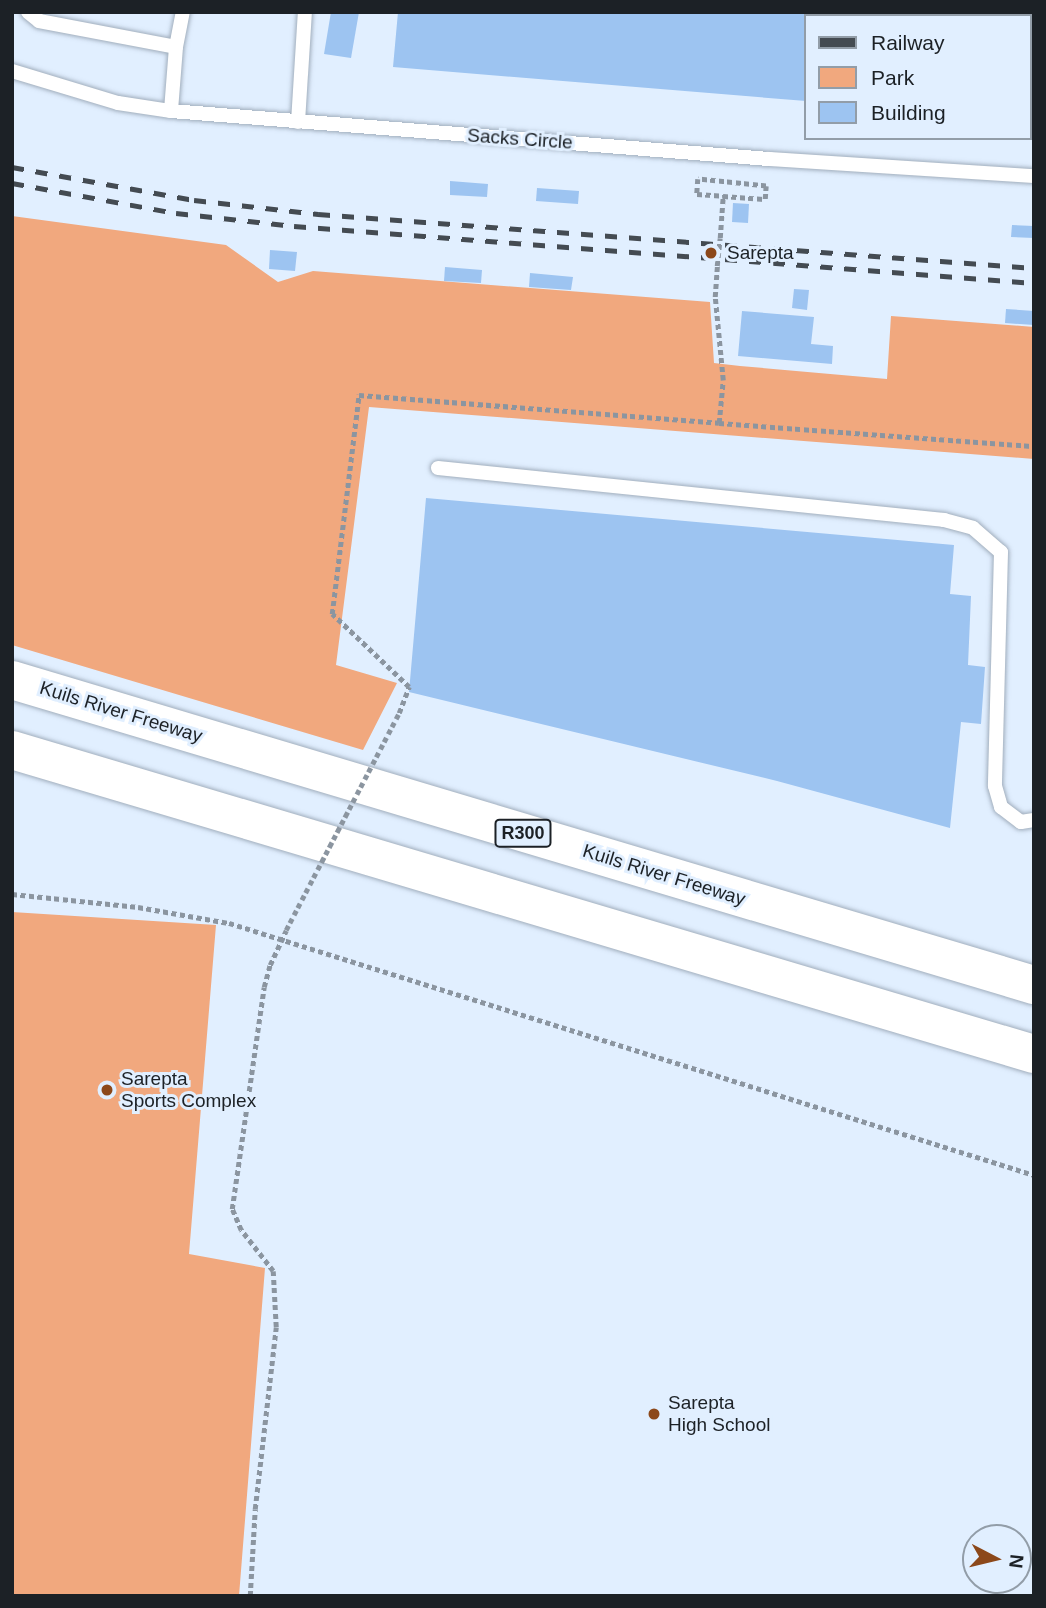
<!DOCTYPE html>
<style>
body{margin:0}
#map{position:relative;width:1046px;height:1608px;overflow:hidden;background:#e1efff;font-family:Arial,sans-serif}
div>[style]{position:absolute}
.green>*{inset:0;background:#f1a87e}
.building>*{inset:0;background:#9dc4f1}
.path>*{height:4.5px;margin-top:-2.25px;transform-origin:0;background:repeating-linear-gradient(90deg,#8b95a0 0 5px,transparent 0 8.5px)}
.roads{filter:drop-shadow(0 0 2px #a1aebd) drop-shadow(0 0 2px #a1aebd)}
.service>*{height:14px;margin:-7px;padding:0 7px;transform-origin:7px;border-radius:7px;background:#fff}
.motorway>*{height:38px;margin:-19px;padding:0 19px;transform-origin:19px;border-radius:19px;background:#fff}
.rail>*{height:5px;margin-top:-2.5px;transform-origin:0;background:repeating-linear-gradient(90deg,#444b52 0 12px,transparent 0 24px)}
.path-bridge>*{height:4.5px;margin-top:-2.25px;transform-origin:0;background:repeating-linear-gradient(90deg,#8b95a0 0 5px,transparent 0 8.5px)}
.dots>*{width:19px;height:19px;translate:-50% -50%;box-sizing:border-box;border:4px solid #e1efff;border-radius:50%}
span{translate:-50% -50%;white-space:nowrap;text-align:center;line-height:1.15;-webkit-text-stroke:6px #e1efff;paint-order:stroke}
.shield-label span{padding:2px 5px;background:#e1efff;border:2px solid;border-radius:5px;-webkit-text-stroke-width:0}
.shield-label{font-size:18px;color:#1c2126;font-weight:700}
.street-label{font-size:19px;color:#1c2126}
.poi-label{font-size:19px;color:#1c2126}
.left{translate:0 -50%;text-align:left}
.frame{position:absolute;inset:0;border:14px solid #1c2126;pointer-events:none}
.legend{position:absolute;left:804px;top:14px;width:228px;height:126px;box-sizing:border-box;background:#e1efff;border:2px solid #929da8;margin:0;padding:9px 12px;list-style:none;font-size:21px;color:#1c2126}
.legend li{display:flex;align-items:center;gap:14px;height:35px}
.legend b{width:35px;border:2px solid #929da8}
.north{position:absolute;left:962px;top:1524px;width:70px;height:70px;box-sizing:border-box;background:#e1efff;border:2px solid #929da8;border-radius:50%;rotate:97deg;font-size:19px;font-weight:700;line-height:28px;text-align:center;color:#1c2126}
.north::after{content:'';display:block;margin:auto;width:24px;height:32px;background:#8c481a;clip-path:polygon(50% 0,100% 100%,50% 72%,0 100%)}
</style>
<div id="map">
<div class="green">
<i style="clip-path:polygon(12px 216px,226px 245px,278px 282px,313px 271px,710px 302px,714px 363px,740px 366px,887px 379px,891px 316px,1034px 327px,1034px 459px,369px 407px,336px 665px,397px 683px,363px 750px,12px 645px)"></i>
<i style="clip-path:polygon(12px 912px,216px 925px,189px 1254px,265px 1268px,239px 1596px,12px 1596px)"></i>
</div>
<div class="building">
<i style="clip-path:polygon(331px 12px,359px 12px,351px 58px,324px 54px)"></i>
<i style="clip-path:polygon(398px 12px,1034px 12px,1034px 95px,1030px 94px,1030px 16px,806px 16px,806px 101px,393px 67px)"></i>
<i style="clip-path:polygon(450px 181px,488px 184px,487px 197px,450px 195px)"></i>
<i style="clip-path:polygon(537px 188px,579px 191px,578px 204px,536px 201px)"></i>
<i style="clip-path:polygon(733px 203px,749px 204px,748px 223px,732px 222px)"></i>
<i style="clip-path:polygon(1012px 225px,1034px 226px,1034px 238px,1011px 237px)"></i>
<i style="clip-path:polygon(270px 250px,297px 252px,295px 271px,269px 269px)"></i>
<i style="clip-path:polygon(445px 267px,482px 270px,481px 283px,444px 281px)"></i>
<i style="clip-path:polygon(530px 273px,573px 277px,571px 290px,529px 287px)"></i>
<i style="clip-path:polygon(794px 289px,809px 290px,807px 310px,792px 308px)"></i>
<i style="clip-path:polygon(1006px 309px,1034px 311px,1034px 325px,1005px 323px)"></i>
<i style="clip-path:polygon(742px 311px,814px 317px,811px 344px,833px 346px,832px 364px,738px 356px)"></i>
<i style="clip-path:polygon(426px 498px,954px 545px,950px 594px,971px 596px,968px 665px,985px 667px,981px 724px,961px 722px,950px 828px,777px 781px,409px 692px)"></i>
</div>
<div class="path">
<i style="left:720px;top:238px;width:42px;rotate:-85.9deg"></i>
<i style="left:723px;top:196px;width:42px;rotate:4.1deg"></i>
<i style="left:765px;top:199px;width:13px;rotate:-86deg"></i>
<i style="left:766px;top:186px;width:68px;rotate:-174.1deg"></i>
<i style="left:698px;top:179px;width:15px;rotate:94deg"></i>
<i style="left:697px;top:194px;width:26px;rotate:4deg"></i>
<i style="left:719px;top:423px;width:316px;rotate:4.2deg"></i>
<i style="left:399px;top:713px;width:28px;rotate:-69deg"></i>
<i style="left:409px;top:687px;width:106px;rotate:-136.5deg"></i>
<i style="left:332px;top:614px;width:221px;rotate:-83deg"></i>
<i style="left:359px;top:395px;width:361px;rotate:4.4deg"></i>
<i style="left:719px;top:423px;width:43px;rotate:-84.7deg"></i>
<i style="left:723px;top:380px;width:83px;rotate:-95.5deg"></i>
<i style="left:715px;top:297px;width:31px;rotate:-86deg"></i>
<i style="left:12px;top:894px;width:127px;rotate:5.9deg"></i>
<i style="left:138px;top:907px;width:92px;rotate:10deg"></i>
<i style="left:229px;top:923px;width:844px;rotate:17.38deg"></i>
<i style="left:250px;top:1596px;width:87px;rotate:-86.7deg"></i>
<i style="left:255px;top:1509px;width:183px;rotate:-83.4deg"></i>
<i style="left:276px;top:1327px;width:56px;rotate:-93.1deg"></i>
<i style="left:273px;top:1271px;width:52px;rotate:-128deg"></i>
<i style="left:241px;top:1230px;width:23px;rotate:-113deg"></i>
<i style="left:232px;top:1209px;width:224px;rotate:-81.8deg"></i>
<i style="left:264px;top:987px;width:23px;rotate:-75deg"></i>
<i style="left:270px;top:965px;width:38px;rotate:-65deg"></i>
</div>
<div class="roads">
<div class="service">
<i style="left:28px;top:12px;width:14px;rotate:39deg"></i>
<i style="left:39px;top:21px;width:139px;rotate:10.7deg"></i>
<i style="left:176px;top:47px;width:64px;rotate:94.5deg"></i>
<i style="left:176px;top:47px;width:36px;rotate:-79deg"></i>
<i style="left:12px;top:71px;width:111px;rotate:16.8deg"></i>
<i style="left:118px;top:103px;width:54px;rotate:8.6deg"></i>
<i style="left:171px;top:111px;width:600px;rotate:4.59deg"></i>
<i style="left:769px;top:159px;width:266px;rotate:3.7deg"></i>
<i style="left:298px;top:122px;width:110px;rotate:-86.4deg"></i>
<i style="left:438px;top:468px;width:509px;rotate:5.87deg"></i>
<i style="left:944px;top:520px;width:30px;rotate:15deg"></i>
<i style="left:973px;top:528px;width:37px;rotate:41deg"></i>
<i style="left:1001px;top:552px;width:234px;rotate:91.5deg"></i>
<i style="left:995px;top:786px;width:22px;rotate:74deg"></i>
<i style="left:1001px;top:807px;width:25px;rotate:37deg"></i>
<i style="left:1021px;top:822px;width:13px;rotate:-9deg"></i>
</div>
<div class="motorway">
<i style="left:12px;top:680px;width:1067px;rotate:16.62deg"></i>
<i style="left:12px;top:750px;width:1066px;rotate:16.57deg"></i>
</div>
</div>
<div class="rail">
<i style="left:12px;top:167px;width:185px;rotate:10.3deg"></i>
<i style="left:194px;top:200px;width:125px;rotate:6.4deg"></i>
<i style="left:318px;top:214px;width:718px;rotate:4.31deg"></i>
<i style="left:12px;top:183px;width:167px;rotate:10.4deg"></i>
<i style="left:176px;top:213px;width:119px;rotate:6.3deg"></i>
<i style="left:294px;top:226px;width:742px;rotate:4.4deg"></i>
</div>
<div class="path-bridge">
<i style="left:717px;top:266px;width:28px;rotate:-84deg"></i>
<i style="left:286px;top:930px;width:245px;rotate:-62.5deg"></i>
</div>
<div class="dots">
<i style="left:711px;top:253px;background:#8c481a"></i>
<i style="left:107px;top:1090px;background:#8c481a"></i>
<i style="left:654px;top:1414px;background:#8c481a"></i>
</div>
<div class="shield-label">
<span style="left:523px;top:833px">R300</span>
</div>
<div class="street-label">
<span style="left:520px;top:139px;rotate:4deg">Sacks Circle</span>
<span style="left:121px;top:712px;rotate:17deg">Kuils River Freeway</span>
<span style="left:664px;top:875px;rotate:17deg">Kuils River Freeway</span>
</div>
<div class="poi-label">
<span class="left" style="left:727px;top:253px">Sarepta</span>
<span class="left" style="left:121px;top:1090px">Sarepta<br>Sports Complex</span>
<span class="left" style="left:668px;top:1414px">Sarepta<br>High School</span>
</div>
<div class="frame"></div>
<ul class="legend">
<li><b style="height:9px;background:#444b52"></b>Railway</li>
<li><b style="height:19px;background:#f1a87e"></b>Park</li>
<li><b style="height:19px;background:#9dc4f1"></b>Building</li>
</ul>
<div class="north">N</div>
</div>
